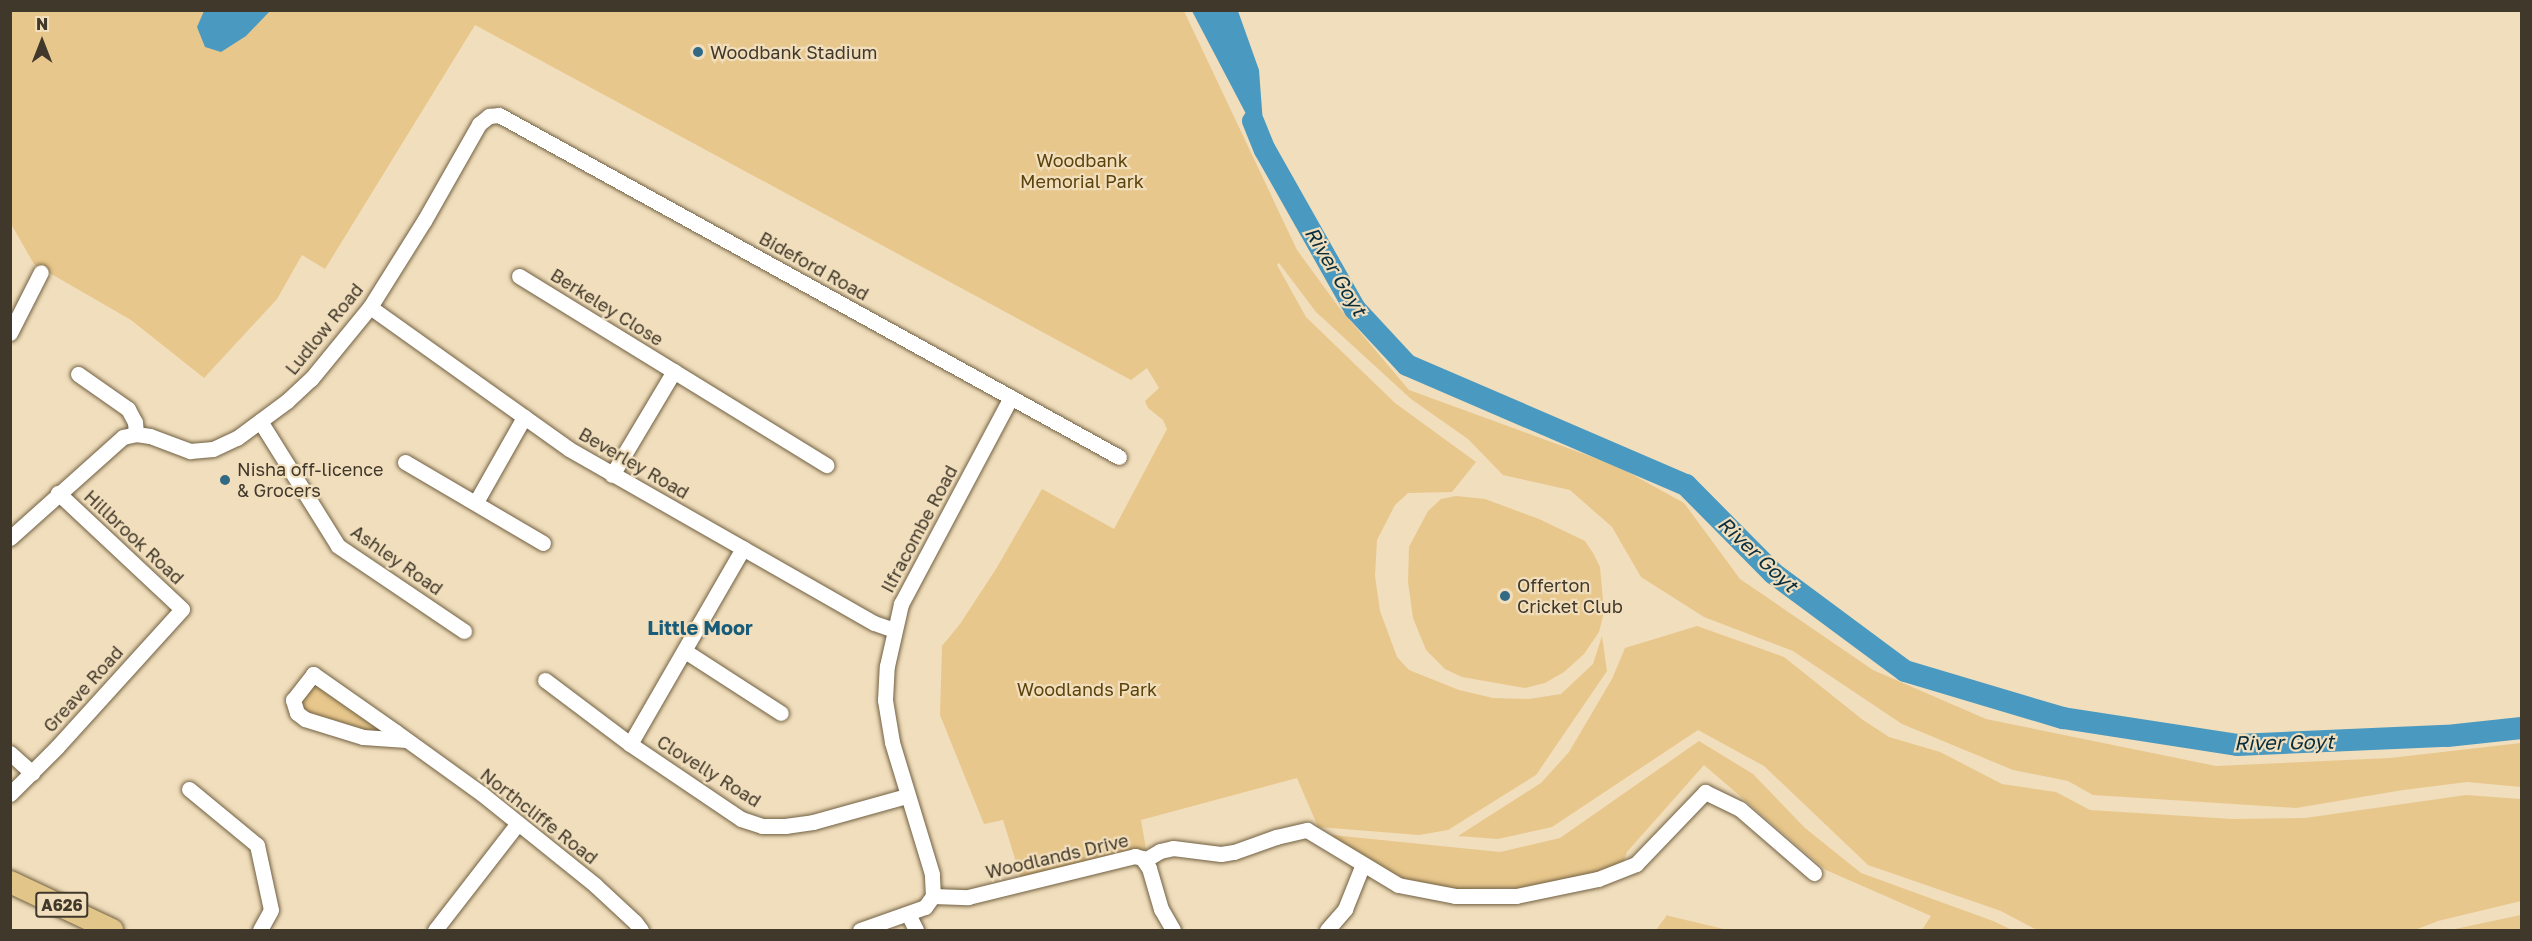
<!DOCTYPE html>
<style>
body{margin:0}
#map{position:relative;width:2532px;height:941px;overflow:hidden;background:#f1debc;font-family:"Golos Text",sans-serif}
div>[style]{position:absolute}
.green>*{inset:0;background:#e8c78c}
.water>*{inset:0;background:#4999c0}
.river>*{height:22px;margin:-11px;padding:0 11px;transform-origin:11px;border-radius:11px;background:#4999c0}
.roads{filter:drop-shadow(0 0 2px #706042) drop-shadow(0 0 2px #706042)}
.minor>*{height:15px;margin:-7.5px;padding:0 7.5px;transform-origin:7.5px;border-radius:7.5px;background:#fff}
.primary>*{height:22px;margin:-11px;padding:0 11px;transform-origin:11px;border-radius:11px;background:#e2c588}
.dots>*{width:16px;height:16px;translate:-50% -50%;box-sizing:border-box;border:3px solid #f1debc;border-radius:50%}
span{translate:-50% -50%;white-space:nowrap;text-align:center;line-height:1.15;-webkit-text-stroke:4.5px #f1debc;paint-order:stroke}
.shield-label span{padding:2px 4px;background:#f1debc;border:2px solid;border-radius:4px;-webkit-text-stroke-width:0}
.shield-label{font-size:16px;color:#40382b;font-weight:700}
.poi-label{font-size:18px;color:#40382b}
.left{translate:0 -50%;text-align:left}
.park-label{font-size:18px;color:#5c430c}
.street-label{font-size:18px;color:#40382b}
.water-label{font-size:20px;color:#092f3f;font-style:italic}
.neighbourhood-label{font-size:20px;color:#195c79;font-weight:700}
.frame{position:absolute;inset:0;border:12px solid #40382b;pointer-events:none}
.north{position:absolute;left:12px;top:12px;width:60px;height:60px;-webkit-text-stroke:4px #f1debc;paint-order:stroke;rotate:0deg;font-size:16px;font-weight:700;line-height:24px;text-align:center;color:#40382b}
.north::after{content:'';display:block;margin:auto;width:21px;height:27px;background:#40382b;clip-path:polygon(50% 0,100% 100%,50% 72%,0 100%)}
</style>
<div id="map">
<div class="green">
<i style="clip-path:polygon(10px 11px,1184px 11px,1297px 250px,1338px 306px,1409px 390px,1617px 466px,1684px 503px,1740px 579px,1873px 670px,1986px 719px,2216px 766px,2390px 758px,2521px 743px,2521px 787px,2467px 782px,2403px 790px,2296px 808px,2093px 795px,2068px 781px,2013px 770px,1902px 724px,1793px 651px,1704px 617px,1641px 577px,1612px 527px,1570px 490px,1503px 475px,1468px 439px,1411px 399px,1316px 312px,1279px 263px,1277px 265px,1306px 317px,1395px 403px,1476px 462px,1452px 492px,1408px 493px,1395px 505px,1377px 540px,1375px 576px,1380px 611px,1397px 657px,1409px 670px,1459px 690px,1493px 698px,1529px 699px,1561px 694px,1593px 664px,1602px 636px,1607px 671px,1536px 775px,1448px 830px,1419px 835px,1318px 827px,1297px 778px,1141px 820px,1146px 849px,1022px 881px,1003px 820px,984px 824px,940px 715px,942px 646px,960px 624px,996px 569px,1042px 489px,1114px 529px,1167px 429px,1163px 420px,1148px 408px,1145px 401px,1159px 388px,1147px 368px,1131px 380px,475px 25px,325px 269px,302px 255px,277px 299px,204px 378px,131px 320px,34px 264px,11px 224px)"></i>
<i style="clip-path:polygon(1456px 496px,1485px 499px,1539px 519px,1585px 541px,1593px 553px,1600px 567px,1604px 612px,1599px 632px,1584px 654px,1564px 672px,1545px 683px,1525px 688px,1462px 677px,1445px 669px,1426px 650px,1413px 618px,1408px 582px,1409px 547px,1428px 511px,1441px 499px)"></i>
<i style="clip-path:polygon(1697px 626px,1784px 657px,1863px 720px,1889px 737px,1940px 752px,2002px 784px,2056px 792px,2090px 810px,2232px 819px,2305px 818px,2466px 795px,2521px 799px,2521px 901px,2438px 921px,2415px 930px,2037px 930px,2001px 911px,1868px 865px,1764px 766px,1698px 730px,1552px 827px,1498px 839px,1458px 836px,1541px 783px,1569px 752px,1612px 679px,1625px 648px)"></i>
<i style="clip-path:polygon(308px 678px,406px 740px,305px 719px,298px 692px)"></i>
<i style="clip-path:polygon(1699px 741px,1753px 774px,1805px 828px,1861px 873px,1993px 921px,2012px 930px,1922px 930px,1931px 916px,1826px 870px,1704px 765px,1627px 852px,1623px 863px,1594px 873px,1519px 888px,1456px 889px,1401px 878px,1322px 834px,1500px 852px,1560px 838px)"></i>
<i style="clip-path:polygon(1667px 915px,1669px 916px,1728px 930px,1656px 930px)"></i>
<i style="clip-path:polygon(2521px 915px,2521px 930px,2448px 930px,2450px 930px)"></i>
</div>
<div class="water">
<i style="clip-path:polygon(204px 11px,204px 10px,270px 11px,246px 36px,221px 52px,205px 47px,197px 27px)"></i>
<i style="clip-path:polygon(1192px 11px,1238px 11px,1259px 70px,1265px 150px)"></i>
</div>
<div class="river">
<i style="left:1253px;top:121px;width:31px;rotate:68deg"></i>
<i style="left:1265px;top:150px;width:183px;rotate:60.5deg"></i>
<i style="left:1355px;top:309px;width:76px;rotate:47.1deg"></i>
<i style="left:1407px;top:365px;width:304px;rotate:23.3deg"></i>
<i style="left:1686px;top:485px;width:124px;rotate:45.3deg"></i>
<i style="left:1773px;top:573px;width:164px;rotate:36.6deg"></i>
<i style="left:1905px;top:671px;width:165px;rotate:16.6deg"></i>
<i style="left:2063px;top:718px;width:176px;rotate:8.8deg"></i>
<i style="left:2237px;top:745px;width:210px;rotate:-2.5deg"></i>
<i style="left:2447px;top:736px;width:75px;rotate:-6.1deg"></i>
</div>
<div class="roads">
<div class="minor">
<i style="left:519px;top:276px;width:361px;rotate:31.6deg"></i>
<i style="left:370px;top:307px;width:244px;rotate:35.5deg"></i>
<i style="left:569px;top:449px;width:351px;rotate:29.7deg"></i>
<i style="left:874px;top:623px;width:21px;rotate:19deg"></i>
<i style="left:10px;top:333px;width:68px;rotate:-63.1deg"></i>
<i style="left:78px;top:374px;width:61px;rotate:35deg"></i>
<i style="left:128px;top:409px;width:15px;rotate:62deg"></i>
<i style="left:135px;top:422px;width:12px;rotate:85deg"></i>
<i style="left:260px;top:421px;width:147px;rotate:58deg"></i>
<i style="left:338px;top:546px;width:152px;rotate:34deg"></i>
<i style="left:405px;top:462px;width:160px;rotate:30.4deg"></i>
<i style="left:612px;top:475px;width:121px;rotate:-59.2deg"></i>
<i style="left:476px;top:502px;width:98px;rotate:-60.5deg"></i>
<i style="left:10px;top:538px;width:152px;rotate:-41.8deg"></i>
<i style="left:123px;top:437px;width:13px;rotate:-13deg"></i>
<i style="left:136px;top:434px;width:14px;rotate:8deg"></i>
<i style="left:150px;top:436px;width:43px;rotate:20.6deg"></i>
<i style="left:190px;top:451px;width:23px;rotate:-5deg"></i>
<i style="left:213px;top:449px;width:26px;rotate:-25deg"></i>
<i style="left:237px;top:438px;width:62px;rotate:-36.5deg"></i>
<i style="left:287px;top:401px;width:33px;rotate:-43deg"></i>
<i style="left:311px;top:379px;width:93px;rotate:-50.7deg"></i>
<i style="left:370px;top:307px;width:102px;rotate:-57.9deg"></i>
<i style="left:424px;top:221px;width:112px;rotate:-60.4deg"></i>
<i style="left:479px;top:124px;width:13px;rotate:-39deg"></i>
<i style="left:489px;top:116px;width:10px;rotate:-6deg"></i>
<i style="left:499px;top:115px;width:708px;rotate:28.88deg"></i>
<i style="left:685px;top:651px;width:114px;rotate:32.9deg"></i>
<i style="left:545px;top:680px;width:106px;rotate:37deg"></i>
<i style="left:630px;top:744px;width:134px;rotate:34deg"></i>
<i style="left:741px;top:819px;width:22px;rotate:18deg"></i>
<i style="left:762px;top:826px;width:23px"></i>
<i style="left:785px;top:826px;width:28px;rotate:-8deg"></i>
<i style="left:813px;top:822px;width:97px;rotate:-15.6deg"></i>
<i style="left:406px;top:740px;width:43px;rotate:-176deg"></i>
<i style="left:363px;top:737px;width:61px;rotate:-162.8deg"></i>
<i style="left:305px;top:719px;width:10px;rotate:-143deg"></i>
<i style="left:297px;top:713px;width:14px;rotate:-107deg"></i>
<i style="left:293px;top:700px;width:33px;rotate:-52deg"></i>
<i style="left:313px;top:674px;width:101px;rotate:34.9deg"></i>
<i style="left:396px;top:732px;width:106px;rotate:35.8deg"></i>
<i style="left:482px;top:794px;width:145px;rotate:38.8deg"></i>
<i style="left:595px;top:885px;width:54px;rotate:42.8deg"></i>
<i style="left:635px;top:922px;width:10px;rotate:53deg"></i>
<i style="left:630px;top:744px;width:226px;rotate:-60deg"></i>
<i style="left:10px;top:753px;width:30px;rotate:42deg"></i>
<i style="left:189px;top:789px;width:88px;rotate:39.5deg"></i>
<i style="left:257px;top:845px;width:66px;rotate:77.8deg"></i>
<i style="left:271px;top:910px;width:23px;rotate:119deg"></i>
<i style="left:10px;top:794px;width:66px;rotate:-45deg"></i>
<i style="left:57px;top:747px;width:186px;rotate:-47.8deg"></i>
<i style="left:182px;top:609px;width:170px;rotate:-136.9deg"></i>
<i style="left:1145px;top:860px;width:17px;rotate:-31deg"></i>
<i style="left:1160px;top:851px;width:13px;rotate:-13deg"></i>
<i style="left:1173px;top:848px;width:48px;rotate:7.1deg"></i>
<i style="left:1221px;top:854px;width:13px;rotate:-9deg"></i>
<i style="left:1234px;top:852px;width:45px;rotate:-19.7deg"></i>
<i style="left:1276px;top:837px;width:32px;rotate:-13deg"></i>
<i style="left:1307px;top:830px;width:106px;rotate:31.1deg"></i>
<i style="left:1398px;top:885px;width:58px;rotate:10.9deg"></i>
<i style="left:1455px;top:896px;width:61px"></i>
<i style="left:1516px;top:896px;width:84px;rotate:-11.7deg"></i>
<i style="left:1598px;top:879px;width:41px;rotate:-21.5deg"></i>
<i style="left:1636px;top:864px;width:100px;rotate:-46.2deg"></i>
<i style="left:1705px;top:792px;width:39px;rotate:26deg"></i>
<i style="left:1740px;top:809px;width:98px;rotate:40.9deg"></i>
<i style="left:933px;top:896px;width:35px;rotate:2deg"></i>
<i style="left:968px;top:897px;width:172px;rotate:-13.8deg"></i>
<i style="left:1135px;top:856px;width:7px;rotate:16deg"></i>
<i style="left:1142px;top:858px;width:12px;rotate:55deg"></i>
<i style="left:1149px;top:868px;width:43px;rotate:73.7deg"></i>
<i style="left:1161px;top:909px;width:24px;rotate:60deg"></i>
<i style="left:908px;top:914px;width:18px;rotate:63deg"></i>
<i style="left:435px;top:930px;width:135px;rotate:-52.2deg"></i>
<i style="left:860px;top:930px;width:69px;rotate:-19.5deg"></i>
<i style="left:925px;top:907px;width:14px;rotate:-54deg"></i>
<i style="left:933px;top:896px;width:22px;rotate:-93deg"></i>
<i style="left:932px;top:874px;width:138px;rotate:-106.9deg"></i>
<i style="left:892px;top:742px;width:43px;rotate:-99.5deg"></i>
<i style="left:885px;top:700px;width:34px;rotate:-87deg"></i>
<i style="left:887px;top:666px;width:64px;rotate:-77.3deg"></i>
<i style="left:901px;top:604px;width:234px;rotate:-62deg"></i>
<i style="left:1327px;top:930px;width:28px;rotate:-49deg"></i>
<i style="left:1345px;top:909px;width:48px;rotate:-68.2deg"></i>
</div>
<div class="primary">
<i style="left:10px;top:882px;width:113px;rotate:25.2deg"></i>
</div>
</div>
<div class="dots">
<i style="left:698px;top:52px;background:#326984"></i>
<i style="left:225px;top:480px;background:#326984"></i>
<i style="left:1505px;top:596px;background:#326984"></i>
</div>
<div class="shield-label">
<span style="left:62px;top:905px">A626</span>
</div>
<div class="poi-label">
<span class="left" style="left:710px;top:52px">Woodbank Stadium</span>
<span class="left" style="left:237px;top:480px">Nisha off-licence<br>&amp; Grocers</span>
<span class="left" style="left:1517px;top:596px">Offerton<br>Cricket Club</span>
</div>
<div class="park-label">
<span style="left:1082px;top:171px">Woodbank<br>Memorial Park</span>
<span style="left:1087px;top:689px">Woodlands Park</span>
</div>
<div class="street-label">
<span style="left:814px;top:266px;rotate:29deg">Bideford Road</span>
<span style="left:607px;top:307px;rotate:32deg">Berkeley Close</span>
<span style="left:324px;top:329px;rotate:-51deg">Ludlow Road</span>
<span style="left:634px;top:463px;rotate:30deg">Beverley Road</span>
<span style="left:919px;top:529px;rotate:-62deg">Ilfracombe Road</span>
<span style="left:134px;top:537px;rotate:43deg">Hillbrook Road</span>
<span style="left:397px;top:560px;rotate:35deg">Ashley Road</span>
<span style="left:83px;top:689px;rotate:-48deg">Greave Road</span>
<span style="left:709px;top:771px;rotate:32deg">Clovelly Road</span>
<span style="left:539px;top:816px;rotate:38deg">Northcliffe Road</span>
<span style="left:1057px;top:856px;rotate:-13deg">Woodlands Drive</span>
</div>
<div class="water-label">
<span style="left:1336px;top:271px;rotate:59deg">River Goyt</span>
<span style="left:1758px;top:554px;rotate:43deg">River Goyt</span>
<span style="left:2284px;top:742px;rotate:-1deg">River Goyt</span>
</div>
<div class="neighbourhood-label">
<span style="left:700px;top:627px">Little Moor</span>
</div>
<div class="frame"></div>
<div class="north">N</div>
</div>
